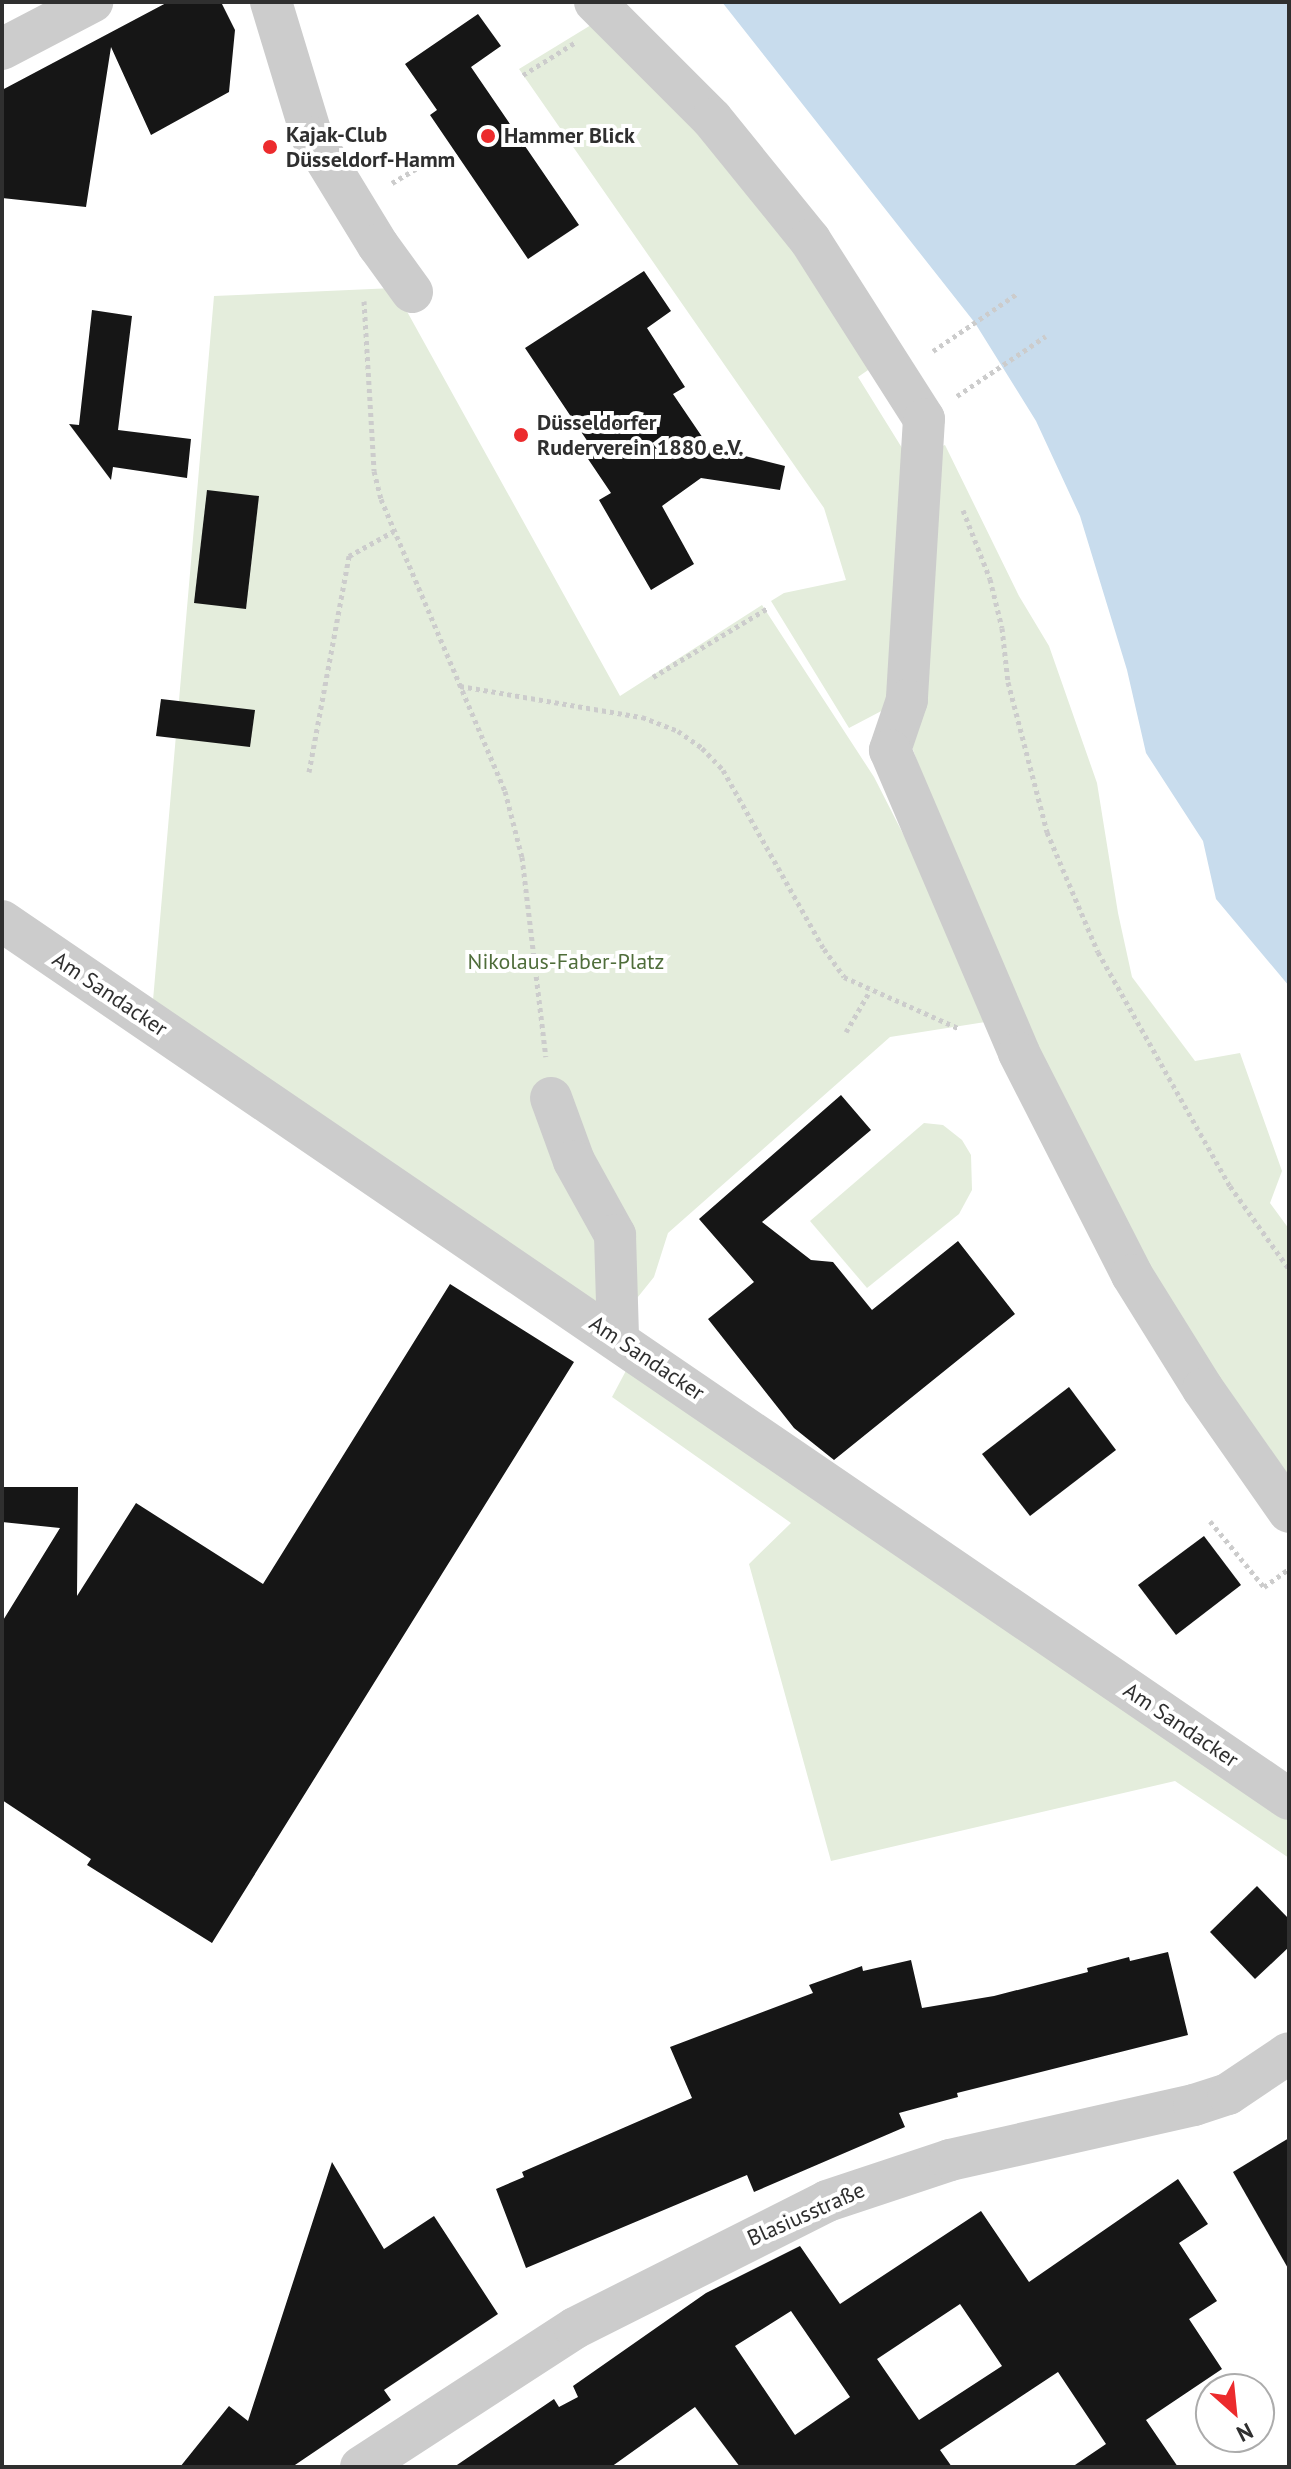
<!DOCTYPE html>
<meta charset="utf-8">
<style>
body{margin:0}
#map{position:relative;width:1291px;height:2469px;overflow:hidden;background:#fff;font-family:"PT Sans",sans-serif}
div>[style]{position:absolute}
.green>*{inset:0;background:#e4eddc}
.water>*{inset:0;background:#c8dced}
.building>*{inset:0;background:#161616}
.path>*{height:5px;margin-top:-2.5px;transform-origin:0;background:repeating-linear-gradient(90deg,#ccc 0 4px,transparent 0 8px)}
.minor>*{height:42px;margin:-21px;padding:0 21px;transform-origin:21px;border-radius:21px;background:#ccc}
.dots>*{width:22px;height:22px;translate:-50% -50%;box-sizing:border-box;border:4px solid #fff;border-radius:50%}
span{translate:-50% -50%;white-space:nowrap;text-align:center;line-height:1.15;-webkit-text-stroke:8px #fff;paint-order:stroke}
.poi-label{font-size:22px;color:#2f2f2f;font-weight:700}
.left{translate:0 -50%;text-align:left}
.park-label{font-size:22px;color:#4f6d3a}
.street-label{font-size:22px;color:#2f2f2f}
.frame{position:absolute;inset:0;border:4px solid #2f2f2f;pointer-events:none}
.north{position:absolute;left:1195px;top:2373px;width:80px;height:80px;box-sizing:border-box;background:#fff;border:2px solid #acacac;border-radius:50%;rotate:153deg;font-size:22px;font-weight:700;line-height:32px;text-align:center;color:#2f2f2f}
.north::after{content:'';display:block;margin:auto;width:28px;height:36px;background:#ec2b2d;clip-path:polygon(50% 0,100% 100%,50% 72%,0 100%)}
</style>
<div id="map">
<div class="green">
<i style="clip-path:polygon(591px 25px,713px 133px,871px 368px,858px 377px,907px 456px,889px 707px,849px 728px,771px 601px,784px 593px,846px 580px,824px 508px,519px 69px)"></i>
<i style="clip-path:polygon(394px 288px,620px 696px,762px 605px,874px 777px,998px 1020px,890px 1037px,668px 1233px,654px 1277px,617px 1323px,152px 1012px,214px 296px)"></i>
<i style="clip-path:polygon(945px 445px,1019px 596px,1049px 646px,1097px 783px,1118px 913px,1132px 977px,1195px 1061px,1240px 1053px,1282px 1171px,1270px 1203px,1289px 1229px,1289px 1499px,1083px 1163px,931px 800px,906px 730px,927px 452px)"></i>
<i style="clip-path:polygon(924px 1123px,943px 1125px,962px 1140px,971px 1155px,972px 1190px,959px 1214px,867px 1288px,810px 1221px)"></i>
<i style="clip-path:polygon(629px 1365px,1289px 1816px,1289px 1858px,1175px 1781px,831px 1861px,749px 1564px,791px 1523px,612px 1397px)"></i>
</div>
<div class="water">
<i style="clip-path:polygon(722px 2px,1289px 2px,1289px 986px,1216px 899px,1203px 841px,1146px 753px,1127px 670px,1080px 516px,1036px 421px,975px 323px)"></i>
</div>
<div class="building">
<i style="clip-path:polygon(168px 2px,221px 2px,235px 30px,229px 92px,151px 135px,111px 47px,86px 207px,2px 198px,2px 90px)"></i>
<i style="clip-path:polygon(478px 14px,501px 46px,471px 67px,579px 225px,528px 259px,430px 115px,437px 110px,405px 64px)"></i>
<i style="clip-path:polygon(644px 271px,671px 311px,647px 328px,685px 387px,673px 394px,709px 447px,785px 466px,780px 490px,701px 478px,662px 506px,694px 564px,651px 590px,599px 500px,611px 493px,584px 453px,592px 448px,525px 348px)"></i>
<i style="clip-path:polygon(92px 310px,132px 316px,118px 430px,191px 439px,187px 478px,113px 467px,111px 480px,69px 424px,79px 425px)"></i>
<i style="clip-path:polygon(207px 490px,259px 496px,246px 609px,194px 603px)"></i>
<i style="clip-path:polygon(161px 699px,255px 710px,250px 747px,156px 736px)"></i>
<i style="clip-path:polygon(841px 1095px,871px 1130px,762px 1222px,811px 1260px,833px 1262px,872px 1310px,958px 1241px,1015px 1314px,834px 1460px,794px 1428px,708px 1319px,754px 1282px,699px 1219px)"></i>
<i style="clip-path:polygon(450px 1284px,574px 1362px,212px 1943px,87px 1865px,91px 1859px,2px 1800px,2px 1622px,60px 1528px,2px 1522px,2px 1487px,78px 1487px,77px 1596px,136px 1503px,263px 1584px)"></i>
<i style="clip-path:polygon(1069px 1387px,1116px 1450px,1030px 1516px,982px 1454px)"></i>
<i style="clip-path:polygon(1204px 1536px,1241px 1585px,1176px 1635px,1138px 1585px)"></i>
<i style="clip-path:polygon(1257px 1886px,1289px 1919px,1289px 1947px,1255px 1979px,1210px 1932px)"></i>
<i style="clip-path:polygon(1168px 1952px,1188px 2035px,957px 2093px,958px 2097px,899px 2113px,905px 2127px,754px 2192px,747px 2175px,526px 2268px,496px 2189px,524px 2177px,522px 2172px,692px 2098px,670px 2047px,813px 1993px,809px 1985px,862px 1966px,863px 1971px,911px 1960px,922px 2008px,994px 1996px,1088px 1972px,1087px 1968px,1129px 1957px,1130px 1961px)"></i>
<i style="clip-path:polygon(1289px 2138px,1289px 2270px,1233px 2172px)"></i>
<i style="clip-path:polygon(332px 2162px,384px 2249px,434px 2216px,498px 2314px,384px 2390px,391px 2400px,292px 2467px,180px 2467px,229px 2406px,248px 2421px)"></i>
<i style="clip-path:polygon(evenodd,1178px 2179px,1208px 2224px,1179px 2243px,1217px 2301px,1189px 2319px,1222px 2369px,1146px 2420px,1178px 2467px,1072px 2467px,1106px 2444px,1058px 2372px,940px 2450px,952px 2467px,740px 2467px,695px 2407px,611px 2467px,454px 2467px,554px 2399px,559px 2407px,578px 2397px,573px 2386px,706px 2293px,800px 2246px,840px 2304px,981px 2211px,1029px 2282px,1178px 2179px,960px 2304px,1002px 2366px,919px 2420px,877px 2359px,960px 2304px,1178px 2179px,791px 2311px,850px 2397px,795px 2435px,735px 2346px,791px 2311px)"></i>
</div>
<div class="path">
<i style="left:523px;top:75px;width:62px;rotate:-31.9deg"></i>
<i style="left:392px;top:183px;width:43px;rotate:-30.7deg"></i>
<i style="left:364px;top:301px;width:170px;rotate:86.6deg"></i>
<i style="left:374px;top:471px;width:29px;rotate:76deg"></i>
<i style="left:381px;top:499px;width:317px;rotate:67deg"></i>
<i style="left:505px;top:791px;width:68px;rotate:75.6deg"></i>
<i style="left:522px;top:857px;width:201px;rotate:83.2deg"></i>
<i style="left:933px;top:351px;width:103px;rotate:-34.3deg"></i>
<i style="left:957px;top:396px;width:107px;rotate:-34deg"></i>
<i style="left:963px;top:510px;width:74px;rotate:68.6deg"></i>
<i style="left:990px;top:579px;width:50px;rotate:76.2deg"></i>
<i style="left:1002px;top:628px;width:54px;rotate:83.7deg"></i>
<i style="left:1008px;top:682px;width:155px;rotate:75.4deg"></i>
<i style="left:1047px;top:832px;width:130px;rotate:67deg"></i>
<i style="left:1098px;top:952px;width:269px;rotate:60.6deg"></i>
<i style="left:1230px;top:1186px;width:102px;rotate:54.6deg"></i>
<i style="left:653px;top:677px;width:134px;rotate:-31deg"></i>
<i style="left:460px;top:686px;width:185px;rotate:9.7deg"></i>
<i style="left:642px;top:717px;width:39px;rotate:21deg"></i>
<i style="left:678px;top:731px;width:29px;rotate:35deg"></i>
<i style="left:702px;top:748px;width:30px;rotate:46deg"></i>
<i style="left:723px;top:770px;width:206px;rotate:60.6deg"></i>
<i style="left:824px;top:949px;width:34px;rotate:54deg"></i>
<i style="left:844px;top:977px;width:127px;rotate:24.1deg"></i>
<i style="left:309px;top:772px;width:220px;rotate:-79.5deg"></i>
<i style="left:349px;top:556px;width:51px;rotate:-29.1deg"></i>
<i style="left:846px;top:1032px;width:48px;rotate:-59.7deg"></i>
<i style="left:1210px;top:1521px;width:85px;rotate:50.7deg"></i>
<i style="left:1264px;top:1587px;width:31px;rotate:-36deg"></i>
</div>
<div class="minor">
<i style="left:271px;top:2px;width:141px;rotate:73.1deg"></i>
<i style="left:312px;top:137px;width:127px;rotate:58.6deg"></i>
<i style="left:378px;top:245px;width:58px;rotate:54.1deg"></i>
<i style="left:595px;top:2px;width:165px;rotate:45deg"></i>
<i style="left:712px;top:119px;width:156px;rotate:51deg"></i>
<i style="left:810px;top:240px;width:212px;rotate:57.5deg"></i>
<i style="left:924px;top:419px;width:282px;rotate:93.5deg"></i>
<i style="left:907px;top:700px;width:53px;rotate:108.8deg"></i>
<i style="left:890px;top:750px;width:329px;rotate:66.9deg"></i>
<i style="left:1019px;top:1053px;width:249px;rotate:63deg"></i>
<i style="left:1132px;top:1275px;width:134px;rotate:58.1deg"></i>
<i style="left:1203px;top:1389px;width:150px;rotate:55deg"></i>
<i style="left:2px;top:49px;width:102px;rotate:-27.6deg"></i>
<i style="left:2px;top:921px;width:1558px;rotate:34.3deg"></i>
<i style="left:551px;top:1098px;width:67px;rotate:69.9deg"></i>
<i style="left:574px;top:1161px;width:85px;rotate:61deg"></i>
<i style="left:615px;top:1235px;width:103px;rotate:88.3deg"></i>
<i style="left:361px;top:2467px;width:255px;rotate:-33deg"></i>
<i style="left:575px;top:2328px;width:282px;rotate:-26.7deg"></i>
<i style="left:827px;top:2201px;width:130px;rotate:-18.4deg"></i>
<i style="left:950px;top:2160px;width:250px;rotate:-12.7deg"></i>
<i style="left:1194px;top:2105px;width:36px;rotate:-18deg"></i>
<i style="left:1228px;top:2094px;width:73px;rotate:-33.9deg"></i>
</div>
<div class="dots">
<i style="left:488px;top:136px;background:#ec2b2d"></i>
<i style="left:270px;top:147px;background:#ec2b2d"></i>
<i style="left:521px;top:435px;background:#ec2b2d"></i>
</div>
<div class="poi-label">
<span class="left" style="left:286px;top:147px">Kajak-Club<br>Düsseldorf-Hamm</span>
<span class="left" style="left:504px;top:136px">Hammer Blick</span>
<span class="left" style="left:537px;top:435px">Düsseldorfer<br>Ruderverein 1880 e.V.</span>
</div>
<div class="park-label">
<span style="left:566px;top:962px">Nikolaus-Faber-Platz</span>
</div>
<div class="street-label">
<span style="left:110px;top:994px;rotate:34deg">Am Sandacker</span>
<span style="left:647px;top:1358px;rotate:34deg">Am Sandacker</span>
<span style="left:1181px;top:1725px;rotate:34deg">Am Sandacker</span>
<span style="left:806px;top:2214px;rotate:-24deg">Blasiusstraße</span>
</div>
<div class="frame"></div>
<div class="north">N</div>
</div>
